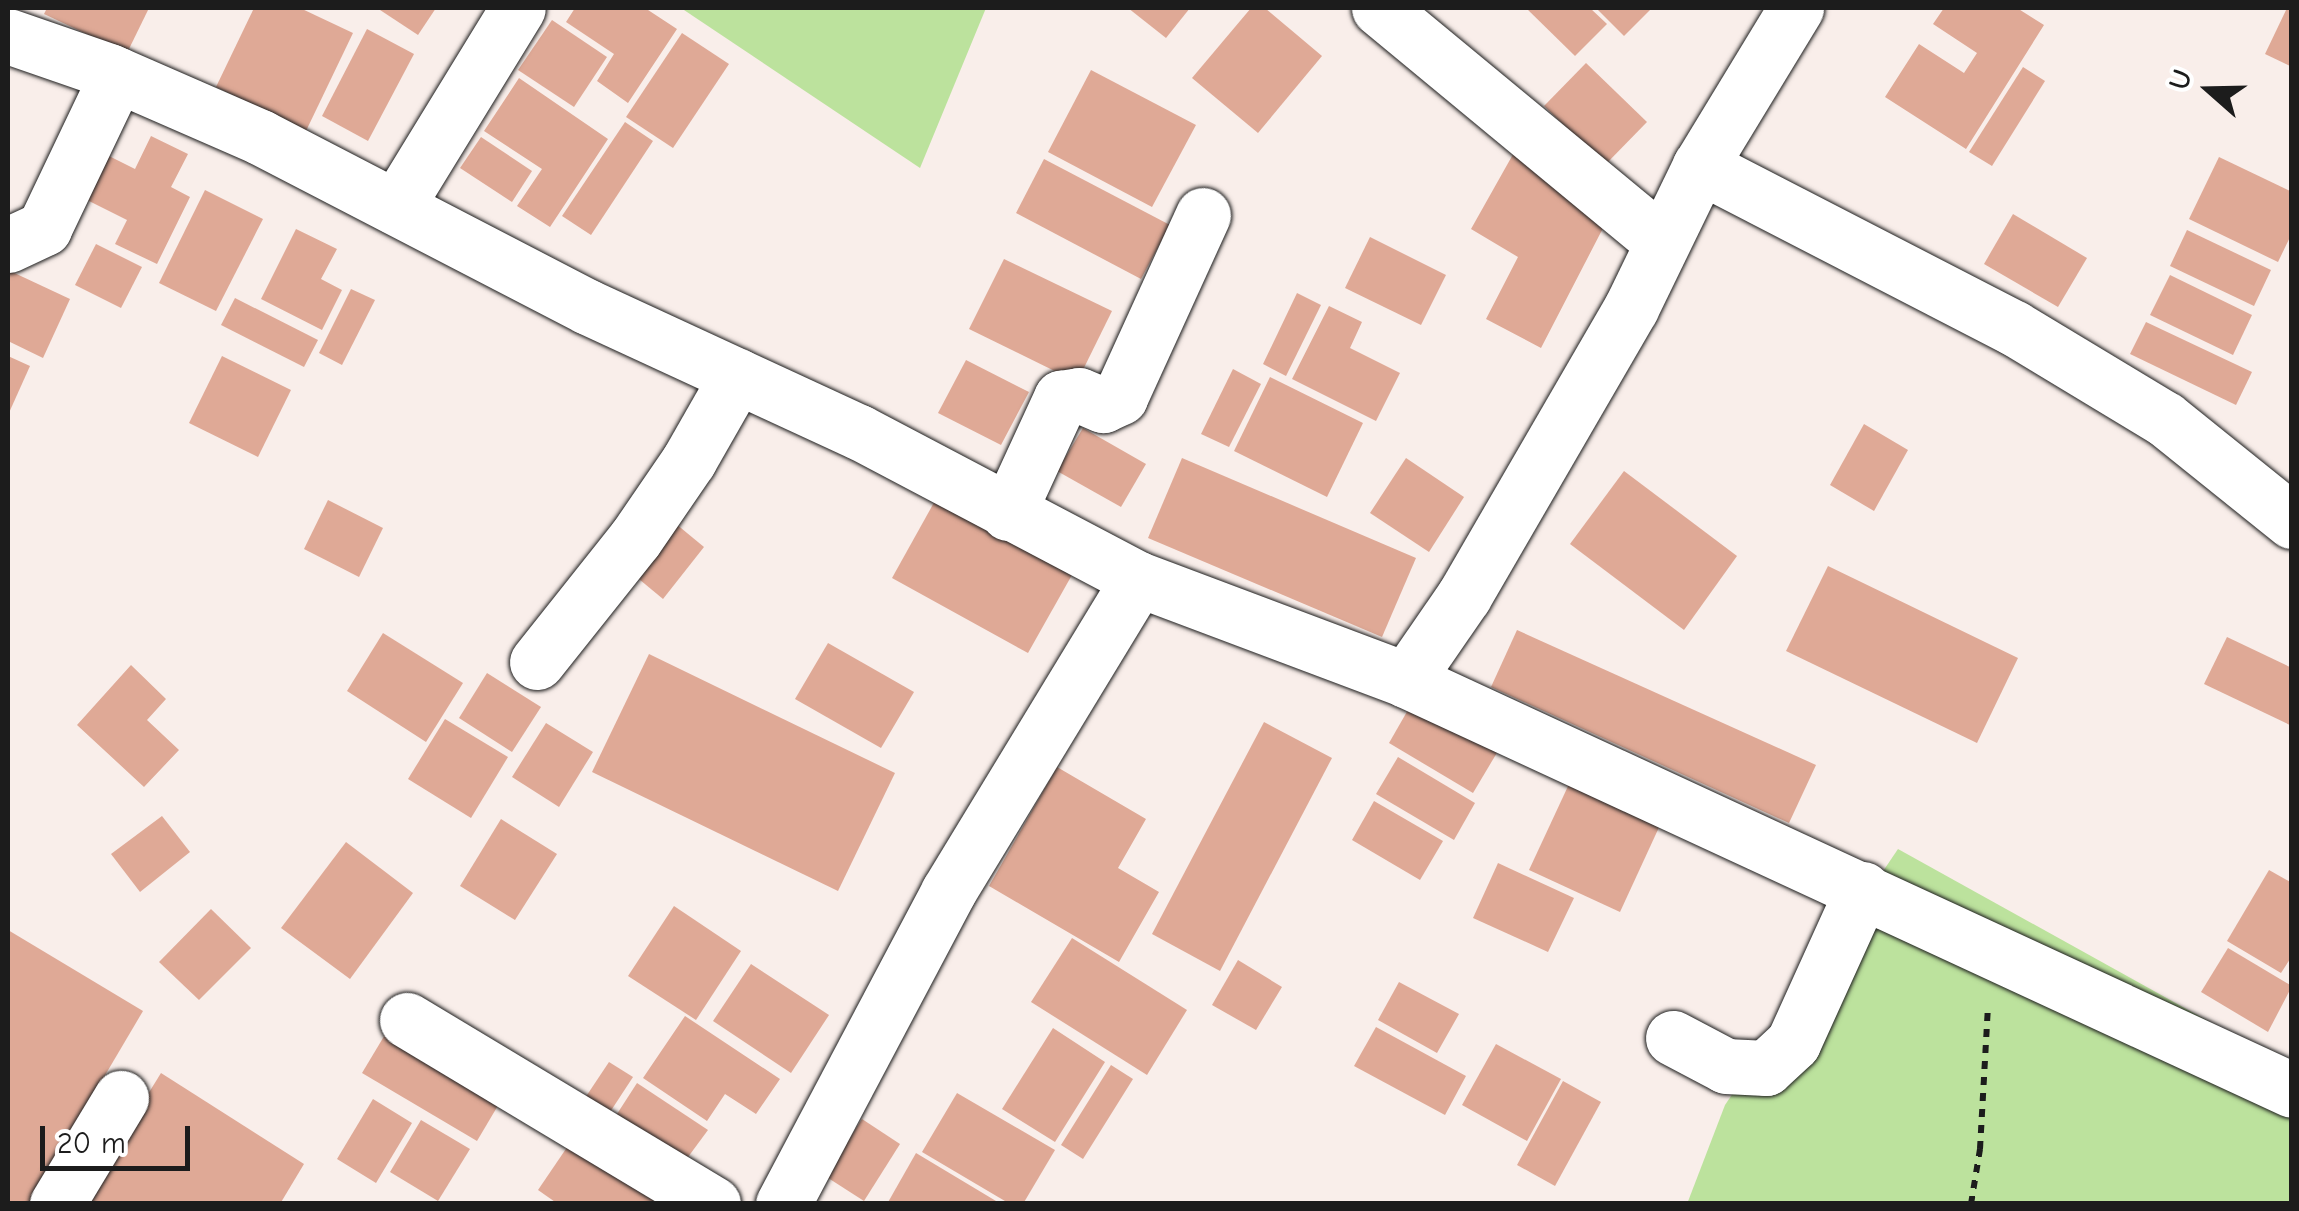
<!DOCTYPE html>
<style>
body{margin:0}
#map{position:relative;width:2299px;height:1211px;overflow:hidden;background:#f9eeea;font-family:"Comic Neue",sans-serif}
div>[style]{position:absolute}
.green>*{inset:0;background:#bce29d}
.building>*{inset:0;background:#dfa996}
.path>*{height:6px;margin-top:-3px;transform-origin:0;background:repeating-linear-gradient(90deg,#1c1c1c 0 8px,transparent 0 16px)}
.roads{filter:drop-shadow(0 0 2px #1c1c1c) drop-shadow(0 0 2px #1c1c1c)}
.minor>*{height:55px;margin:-27.5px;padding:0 27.5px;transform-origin:27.5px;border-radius:27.5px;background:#fff}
span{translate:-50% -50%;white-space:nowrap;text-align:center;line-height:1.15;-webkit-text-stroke:10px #fff;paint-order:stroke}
.frame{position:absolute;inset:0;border:10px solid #1c1c1c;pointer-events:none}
.north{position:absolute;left:2159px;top:40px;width:100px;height:100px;-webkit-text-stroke:8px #fff;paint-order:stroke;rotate:290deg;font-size:28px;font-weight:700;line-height:40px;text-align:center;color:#1c1c1c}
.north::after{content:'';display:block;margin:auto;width:35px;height:45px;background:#1c1c1c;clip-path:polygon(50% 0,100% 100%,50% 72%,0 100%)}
.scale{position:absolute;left:40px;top:1126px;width:150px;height:45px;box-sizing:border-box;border:5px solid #1c1c1c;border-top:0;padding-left:12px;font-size:30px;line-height:35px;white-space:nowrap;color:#1c1c1c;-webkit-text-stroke:8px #fff;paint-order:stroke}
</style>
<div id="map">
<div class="green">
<i style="clip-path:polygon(681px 8px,986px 8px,920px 168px)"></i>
<i style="clip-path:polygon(1898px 849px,2291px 1067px,2291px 1203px,1687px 1204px,1725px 1105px)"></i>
</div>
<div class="building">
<i style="clip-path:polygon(47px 8px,149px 8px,127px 53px,44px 14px)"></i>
<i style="clip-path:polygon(254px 8px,300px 8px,353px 33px,306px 131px,216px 87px)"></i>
<i style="clip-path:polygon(377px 8px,436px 8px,418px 35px)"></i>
<i style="clip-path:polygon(575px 8px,645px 8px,677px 29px,628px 103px,597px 81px,614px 54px,566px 22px)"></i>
<i style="clip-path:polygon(1128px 8px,1190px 8px,1166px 38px)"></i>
<i style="clip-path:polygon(1251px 8px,1265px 8px,1322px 56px,1258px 133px,1192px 78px)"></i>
<i style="clip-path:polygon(1526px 8px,1590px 8px,1607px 24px,1575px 56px)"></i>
<i style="clip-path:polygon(1596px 8px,1652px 8px,1624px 36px)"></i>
<i style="clip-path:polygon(1944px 8px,2017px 8px,2044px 25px,1966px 149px,1885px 97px,1919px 44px,1964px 73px,1977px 53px,1933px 24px)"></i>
<i style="clip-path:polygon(2287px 8px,2292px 8px,2292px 67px,2265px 54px)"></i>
<i style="clip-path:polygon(552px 20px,607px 57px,574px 107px,518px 70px)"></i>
<i style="clip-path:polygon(367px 29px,414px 54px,368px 141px,322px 116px)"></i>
<i style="clip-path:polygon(682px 33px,729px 64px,673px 148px,626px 117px)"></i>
<i style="clip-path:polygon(1586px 63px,1647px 122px,1605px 165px,1544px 106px)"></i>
<i style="clip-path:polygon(2023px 67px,2045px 81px,1992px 166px,1969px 152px)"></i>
<i style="clip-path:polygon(1091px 70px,1196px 125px,1152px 207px,1048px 152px)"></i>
<i style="clip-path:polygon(519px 78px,608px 139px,550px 227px,517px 206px,542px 169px,484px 131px)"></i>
<i style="clip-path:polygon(625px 122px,653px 141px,591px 235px,562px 216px)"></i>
<i style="clip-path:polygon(151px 136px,188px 154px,171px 187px,190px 197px,157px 264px,115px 244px,127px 220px,87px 200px,109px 156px,135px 169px)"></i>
<i style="clip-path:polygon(481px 137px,532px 171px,512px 202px,460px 168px)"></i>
<i style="clip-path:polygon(1516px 149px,1615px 205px,1541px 348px,1486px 319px,1518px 257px,1471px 229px)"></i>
<i style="clip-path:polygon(2219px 157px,2292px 192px,2292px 233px,2278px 262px,2189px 219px)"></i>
<i style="clip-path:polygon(1044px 159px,1170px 225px,1141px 279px,1016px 213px)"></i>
<i style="clip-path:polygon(205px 190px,263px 219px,216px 311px,159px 283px)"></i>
<i style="clip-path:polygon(2013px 214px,2087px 258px,2058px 307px,1984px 264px)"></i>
<i style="clip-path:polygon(296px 229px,337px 249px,321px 279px,342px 290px,322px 330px,261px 299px)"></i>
<i style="clip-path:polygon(2187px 230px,2271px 270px,2254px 306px,2170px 266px)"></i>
<i style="clip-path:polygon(1370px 237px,1446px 275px,1421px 325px,1345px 288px)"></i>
<i style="clip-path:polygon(96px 244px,142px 267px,121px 308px,75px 285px)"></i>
<i style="clip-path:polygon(1004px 259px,1112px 311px,1077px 382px,969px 329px)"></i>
<i style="clip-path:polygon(8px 270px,70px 299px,43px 358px,8px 341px)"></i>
<i style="clip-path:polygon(2170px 275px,2252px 315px,2233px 355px,2150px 315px)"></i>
<i style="clip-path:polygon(351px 289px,375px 300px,342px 365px,319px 353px)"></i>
<i style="clip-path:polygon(1297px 293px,1321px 305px,1286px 376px,1263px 364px)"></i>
<i style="clip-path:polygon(235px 298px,318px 340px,304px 367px,221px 325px)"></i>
<i style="clip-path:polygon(1329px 306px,1362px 322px,1350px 348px,1400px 373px,1376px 421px,1292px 379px)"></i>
<i style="clip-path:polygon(2146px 322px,2252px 372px,2236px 405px,2130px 354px)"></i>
<i style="clip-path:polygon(8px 356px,30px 366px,8px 415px)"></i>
<i style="clip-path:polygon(222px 356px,291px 390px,258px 457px,189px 423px)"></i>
<i style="clip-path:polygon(966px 360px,1029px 392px,1001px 445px,938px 413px)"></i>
<i style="clip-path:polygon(1233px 369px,1261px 384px,1229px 447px,1201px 434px)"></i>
<i style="clip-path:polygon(1270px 377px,1363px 423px,1327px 497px,1234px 451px)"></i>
<i style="clip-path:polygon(1864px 424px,1908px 450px,1874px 511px,1830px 485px)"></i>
<i style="clip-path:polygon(1083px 428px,1146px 464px,1121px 507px,1057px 471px)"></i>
<i style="clip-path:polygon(1182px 458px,1416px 558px,1382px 637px,1148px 538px)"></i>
<i style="clip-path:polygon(1406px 458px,1464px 497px,1429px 552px,1370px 513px)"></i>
<i style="clip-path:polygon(1624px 471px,1737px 556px,1684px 630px,1570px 544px)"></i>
<i style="clip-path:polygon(941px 490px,1077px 566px,1028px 653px,892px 578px)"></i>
<i style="clip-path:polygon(328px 500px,383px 528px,359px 577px,304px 549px)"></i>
<i style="clip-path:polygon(664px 514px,704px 547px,663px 599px,622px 565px)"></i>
<i style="clip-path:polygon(1828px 566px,2018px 658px,1977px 743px,1786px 651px)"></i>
<i style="clip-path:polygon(1517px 630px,1816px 765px,1789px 823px,1491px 687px)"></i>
<i style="clip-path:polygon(383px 633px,463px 683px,426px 742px,347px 691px)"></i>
<i style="clip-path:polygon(2227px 637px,2292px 668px,2292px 726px,2204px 684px)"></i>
<i style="clip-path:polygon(828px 643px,914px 692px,881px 748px,795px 699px)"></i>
<i style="clip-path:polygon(649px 654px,895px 773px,838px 891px,592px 772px)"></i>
<i style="clip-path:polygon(131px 665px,166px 699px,147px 720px,179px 750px,144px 787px,77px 725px)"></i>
<i style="clip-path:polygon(487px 673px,541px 707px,512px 752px,459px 718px)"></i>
<i style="clip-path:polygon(1416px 696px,1501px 746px,1473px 793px,1389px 743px)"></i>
<i style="clip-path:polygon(445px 719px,508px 757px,471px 818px,408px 779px)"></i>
<i style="clip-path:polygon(1264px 722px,1332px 758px,1220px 971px,1152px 934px)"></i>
<i style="clip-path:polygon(546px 723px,593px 752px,559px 807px,512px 777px)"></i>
<i style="clip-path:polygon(1398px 757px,1475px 803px,1454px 840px,1376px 794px)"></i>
<i style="clip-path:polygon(1057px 767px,1146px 819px,1118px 868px,1159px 892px,1119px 962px,989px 886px)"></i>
<i style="clip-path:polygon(1576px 769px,1667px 810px,1620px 912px,1529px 870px)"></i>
<i style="clip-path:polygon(1374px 801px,1443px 841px,1420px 880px,1352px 840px)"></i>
<i style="clip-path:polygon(162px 816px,190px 852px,140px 892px,111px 854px)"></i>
<i style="clip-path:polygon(501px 819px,557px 854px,515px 920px,460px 886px)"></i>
<i style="clip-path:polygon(346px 842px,413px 893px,350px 979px,281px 928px)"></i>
<i style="clip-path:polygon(1498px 863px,1574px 898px,1548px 952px,1473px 918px)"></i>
<i style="clip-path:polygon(2269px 870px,2292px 883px,2292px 956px,2281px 973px,2227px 941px)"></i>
<i style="clip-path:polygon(674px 906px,741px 951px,696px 1020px,628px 976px)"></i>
<i style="clip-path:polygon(211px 909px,251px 948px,199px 1000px,159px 962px)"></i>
<i style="clip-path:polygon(8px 930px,143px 1011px,29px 1204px,8px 1204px)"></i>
<i style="clip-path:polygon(1072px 938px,1187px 1010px,1147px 1075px,1031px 1002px)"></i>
<i style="clip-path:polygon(2228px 948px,2292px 986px,2268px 1032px,2201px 992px)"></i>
<i style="clip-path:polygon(1238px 960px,1282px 987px,1256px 1030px,1212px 1005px)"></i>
<i style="clip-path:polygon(751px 964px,829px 1015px,791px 1073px,713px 1021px)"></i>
<i style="clip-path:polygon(1399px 982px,1459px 1014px,1437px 1053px,1378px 1020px)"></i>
<i style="clip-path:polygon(685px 1016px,780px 1079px,756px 1114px,725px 1094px,707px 1121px,643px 1078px)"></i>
<i style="clip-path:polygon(392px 1023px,506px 1092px,477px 1141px,362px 1073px)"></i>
<i style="clip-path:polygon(1376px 1027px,1466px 1076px,1445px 1115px,1354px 1066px)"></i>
<i style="clip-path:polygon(1053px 1028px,1105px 1062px,1055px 1142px,1002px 1109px)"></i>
<i style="clip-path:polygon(1496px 1044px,1561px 1079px,1527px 1141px,1462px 1105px)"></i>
<i style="clip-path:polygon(609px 1062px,633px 1077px,597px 1132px,573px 1116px)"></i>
<i style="clip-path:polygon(1111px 1065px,1133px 1079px,1083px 1159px,1061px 1145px)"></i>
<i style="clip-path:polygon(161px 1073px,304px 1164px,280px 1204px,80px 1204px)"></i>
<i style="clip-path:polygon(1563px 1081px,1601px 1102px,1555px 1186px,1517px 1165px)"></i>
<i style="clip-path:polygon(637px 1083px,708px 1130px,674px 1176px,606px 1131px)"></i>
<i style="clip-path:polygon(957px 1093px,1055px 1150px,1023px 1204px,1010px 1204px,922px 1152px)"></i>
<i style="clip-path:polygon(373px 1099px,412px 1123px,376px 1183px,337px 1159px)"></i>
<i style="clip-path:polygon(862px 1119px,900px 1144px,864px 1201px,825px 1176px)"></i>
<i style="clip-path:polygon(421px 1120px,470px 1149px,438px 1201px,390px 1172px)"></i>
<i style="clip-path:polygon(574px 1137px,662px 1197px,657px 1204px,558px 1204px,538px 1190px)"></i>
<i style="clip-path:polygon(916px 1153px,1001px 1204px,887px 1204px)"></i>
</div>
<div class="path">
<i style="left:1971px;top:1204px;width:56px;rotate:-80.7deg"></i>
<i style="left:1980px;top:1149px;width:143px;rotate:-86.8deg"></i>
</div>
<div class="roads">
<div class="minor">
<i style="left:1379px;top:8px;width:367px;rotate:39.6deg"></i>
<i style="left:8px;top:36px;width:107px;rotate:19.1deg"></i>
<i style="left:109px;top:71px;width:165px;rotate:23.6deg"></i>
<i style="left:260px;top:137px;width:369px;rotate:27.4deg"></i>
<i style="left:588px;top:307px;width:298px;rotate:24.8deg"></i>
<i style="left:859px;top:432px;width:315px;rotate:27.8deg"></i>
<i style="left:1138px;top:579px;width:286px;rotate:20.6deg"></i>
<i style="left:1406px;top:680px;width:976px;rotate:24.83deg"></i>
<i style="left:1700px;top:166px;width:353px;rotate:27.3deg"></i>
<i style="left:2014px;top:328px;width:176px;rotate:31.1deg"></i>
<i style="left:2165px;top:419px;width:163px;rotate:38.8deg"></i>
<i style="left:396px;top:207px;width:233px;rotate:-58.5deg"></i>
<i style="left:8px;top:245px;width:40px;rotate:-25deg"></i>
<i style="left:44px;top:228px;width:170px;rotate:-64.5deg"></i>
<i style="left:1008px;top:513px;width:127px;rotate:-65.3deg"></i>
<i style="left:1061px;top:398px;width:18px;rotate:-9deg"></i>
<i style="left:1079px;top:395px;width:26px;rotate:23deg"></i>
<i style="left:1103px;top:405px;width:19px;rotate:-25deg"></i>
<i style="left:1120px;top:397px;width:200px;rotate:-65.5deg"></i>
<i style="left:537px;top:662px;width:157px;rotate:-51.5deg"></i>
<i style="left:635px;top:539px;width:96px;rotate:-55.6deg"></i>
<i style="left:689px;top:460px;width:97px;rotate:-60.3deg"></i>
<i style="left:1406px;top:680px;width:102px;rotate:-55.4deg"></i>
<i style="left:1464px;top:596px;width:333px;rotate:-59.9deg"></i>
<i style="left:1631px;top:308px;width:158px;rotate:-64.1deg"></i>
<i style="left:1700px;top:166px;width:185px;rotate:-58.7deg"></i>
<i style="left:407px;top:1020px;width:357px;rotate:31deg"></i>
<i style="left:1673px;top:1038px;width:60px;rotate:27.8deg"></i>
<i style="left:1726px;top:1066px;width:40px;rotate:2.9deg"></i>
<i style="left:1766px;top:1068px;width:37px;rotate:-43deg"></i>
<i style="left:1793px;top:1043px;width:169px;rotate:-65.6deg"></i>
<i style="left:57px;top:1204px;width:124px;rotate:-58.9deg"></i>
<i style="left:783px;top:1204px;width:353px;rotate:-62.1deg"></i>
<i style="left:948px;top:892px;width:366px;rotate:-58.7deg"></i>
</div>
</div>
<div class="frame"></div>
<div class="north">U</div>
<div class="scale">20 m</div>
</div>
